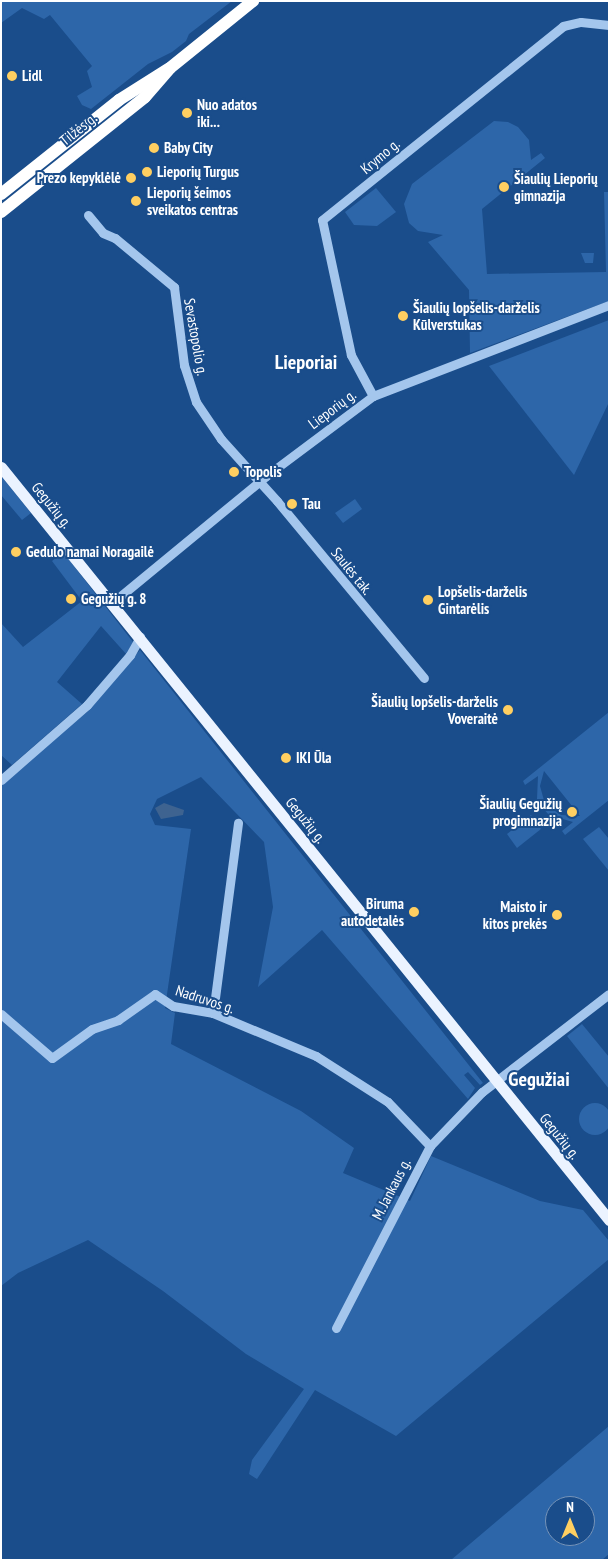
<!DOCTYPE html>
<meta charset="utf-8">
<style>
body{margin:0}
#map{position:relative;width:610px;height:1561px;overflow:hidden;background:#1a4d8b;font-family:"PT Sans Narrow",sans-serif}
div>[style]{position:absolute}
.green>*{inset:0;background:#2d66a9}
.round{border-radius:50%}
.water>*{inset:0;background:#3e6390}
.minor>*{height:9px;margin:-4.5px;padding:0 4.5px;transform-origin:4.5px;border-radius:4.5px;background:#a4c6ed}
.major>*{height:11px;margin:-5.5px;padding:0 5.5px;transform-origin:5.5px;border-radius:5.5px;background:#ebf3ff}
.highway>*{height:12px;margin:-6px;padding:0 6px;transform-origin:6px;border-radius:6px;background:#fff}
.dots>*{width:14px;height:14px;translate:-50% -50%;box-sizing:border-box;border:2px solid #1a4d8b;border-radius:50%}
span{translate:-50% -50%;white-space:nowrap;text-align:center;line-height:1.15;-webkit-text-stroke:4px #1a4d8b;paint-order:stroke}
.poi-label{font-size:15px;color:#fff;font-weight:700}
.left{translate:0 -50%;text-align:left}
.right{translate:-100% -50%;text-align:right}
.street-label{font-size:15px;color:#fff}
.district-label{font-size:20px;color:#fff;font-weight:700}
.frame{position:absolute;inset:0;border:2px solid #fff;pointer-events:none}
.north{position:absolute;left:545px;top:1496px;width:50px;height:50px;box-sizing:border-box;background:#1a4d8b;border:1px solid #7694b9;border-radius:50%;rotate:0deg;font-size:14px;font-weight:700;line-height:20px;text-align:center;color:#fff}
.north::after{content:'';display:block;margin:auto;width:18px;height:22px;background:#ffcf61;clip-path:polygon(50% 0,100% 100%,50% 72%,0 100%)}
</style>
<div id="map">
<div class="green">
<i style="clip-path:polygon(1px 1px,232px 1px,189px 34px,186px 41px,172px 52px,148px 64px,91px 109px,82px 105px,77px 96px,92px 87px,87px 71px,92px 66px,50px 15px,44px 19px,22px 8px,1px 23px)"></i>
<i style="clip-path:polygon(494px 121px,508px 122px,518px 127px,529px 140px,531px 160px,541px 153px,545px 158px,482px 209px,487px 274px,606px 272px,604px 192px,609px 192px,609px 301px,470px 353px,469px 290px,428px 242px,443px 235px,418px 231px,409px 223px,404px 204px,412px 184px)"></i>
<i style="clip-path:polygon(376px 188px,396px 212px,377px 226px,354px 225px,345px 212px)"></i>
<i style="clip-path:polygon(581px 253px,594px 253px,593px 263px,585px 263px)"></i>
<i style="clip-path:polygon(609px 320px,609px 402px,574px 475px,489px 366px)"></i>
<i style="clip-path:polygon(1px 476px,31px 513px,22px 520px,1px 495px)"></i>
<i style="clip-path:polygon(355px 499px,362px 509px,343px 523px,335px 513px)"></i>
<i style="clip-path:polygon(63px 552px,133px 642px,127px 655px,101px 626px,57px 682px,82px 704px,12px 765px,1px 755px,1px 623px,23px 647px,82px 601px,52px 561px)"></i>
<i style="clip-path:polygon(140px 650px,483px 1083px,480px 1085px,468px 1072px,464px 1075px,475px 1088px,468px 1099px,322px 930px,258px 987px,273px 907px,264px 842px,201px 777px,157px 799px,150px 814px,155px 825px,191px 829px,165px 1008px,175px 1013px,171px 1044px,301px 1111px,354px 1148px,343px 1173px,410px 1201px,431px 1156px,540px 1201px,583px 1210px,609px 1241px,609px 1259px,396px 1436px,315px 1390px,257px 1479px,249px 1474px,252px 1460px,304px 1389px,246px 1354px,163px 1291px,88px 1240px,18px 1273px,1px 1286px,1px 784px,87px 712px)"></i>
<i style="clip-path:polygon(evenodd,609px 712px,609px 800px,565px 835px,562px 831px,573px 822px,549px 815px,541px 806px,537px 799px,538px 776px,525px 785px,523px 781px,609px 712px,544px 771px,580px 816px,561px 815px,545px 804px,540px 786px,544px 771px)"></i>
<i style="clip-path:polygon(531px 815px,541px 829px,517px 848px,507px 834px)"></i>
<i style="clip-path:polygon(599px 827px,609px 839px,609px 871px,583px 839px)"></i>
<i style="clip-path:polygon(582px 1024px,609px 1057px,609px 1089px,567px 1036px)"></i>
<i class="round" style="left:579px;top:1103px;width:32px;height:32px"></i>
<i style="clip-path:polygon(evenodd,609px 1426px,609px 1554px,602px 1560px,451px 1560px,609px 1426px,555px 1506px,585px 1506px,585px 1536px,555px 1536px,555px 1506px)"></i>
</div>
<div class="water">
<i style="clip-path:polygon(164px 803px,184px 810px,183px 815px,161px 819px,155px 808px)"></i>
</div>
<div class="minor">
<i style="left:88px;top:215px;width:23px;rotate:50deg"></i>
<i style="left:103px;top:233px;width:13px;rotate:23deg"></i>
<i style="left:115px;top:238px;width:77px;rotate:39.7deg"></i>
<i style="left:174px;top:287px;width:79px;rotate:82.7deg"></i>
<i style="left:184px;top:365px;width:39px;rotate:72deg"></i>
<i style="left:196px;top:402px;width:45px;rotate:56deg"></i>
<i style="left:221px;top:439px;width:84px;rotate:47.9deg"></i>
<i style="left:277px;top:501px;width:230px;rotate:50.3deg"></i>
<i style="left:373px;top:396px;width:47px;rotate:-118.2deg"></i>
<i style="left:351px;top:355px;width:138px;rotate:-102.1deg"></i>
<i style="left:322px;top:220px;width:309px;rotate:-38.8deg"></i>
<i style="left:563px;top:26px;width:18px;rotate:-13deg"></i>
<i style="left:581px;top:22px;width:28px;rotate:6deg"></i>
<i style="left:112px;top:603px;width:200px;rotate:-39.5deg"></i>
<i style="left:266px;top:476px;width:134px;rotate:-36.8deg"></i>
<i style="left:373px;top:396px;width:253px;rotate:-21.1deg"></i>
<i style="left:1px;top:780px;width:114px;rotate:-41.1deg"></i>
<i style="left:87px;top:705px;width:66px;rotate:-49.3deg"></i>
<i style="left:130px;top:655px;width:21px;rotate:-61deg"></i>
<i style="left:213px;top:1013px;width:192px;rotate:-82.5deg"></i>
<i style="left:1px;top:1014px;width:67px;rotate:40.8deg"></i>
<i style="left:52px;top:1058px;width:49px;rotate:-35.9deg"></i>
<i style="left:92px;top:1029px;width:28px;rotate:-19deg"></i>
<i style="left:118px;top:1020px;width:45px;rotate:-35.1deg"></i>
<i style="left:155px;top:994px;width:22px;rotate:34deg"></i>
<i style="left:173px;top:1006px;width:41px;rotate:9.9deg"></i>
<i style="left:213px;top:1013px;width:112px;rotate:22.7deg"></i>
<i style="left:316px;top:1056px;width:85px;rotate:32.6deg"></i>
<i style="left:388px;top:1102px;width:61px;rotate:46.3deg"></i>
<i style="left:336px;top:1328px;width:205px;rotate:-62.7deg"></i>
<i style="left:430px;top:1146px;width:75px;rotate:-46.1deg"></i>
<i style="left:482px;top:1092px;width:160px;rotate:-37.7deg"></i>
</div>
<div class="major">
<i style="left:1px;top:467px;width:968px;rotate:51.08deg"></i>
</div>
<div class="highway">
<i style="left:1px;top:194px;width:151px;rotate:-38.5deg"></i>
<i style="left:119px;top:100px;width:58px;rotate:-32.3deg"></i>
<i style="left:1px;top:212px;width:184px;rotate:-38.6deg"></i>
<i style="left:145px;top:97px;width:38px;rotate:-49deg"></i>
<i style="left:170px;top:68px;width:107px;rotate:-38.9deg"></i>
</div>
<div class="dots">
<i style="left:12px;top:76px;background:#ffcf61"></i>
<i style="left:187px;top:113px;background:#ffcf61"></i>
<i style="left:154px;top:148px;background:#ffcf61"></i>
<i style="left:147px;top:172px;background:#ffcf61"></i>
<i style="left:131px;top:178px;background:#ffcf61"></i>
<i style="left:504px;top:187px;background:#ffcf61"></i>
<i style="left:136px;top:201px;background:#ffcf61"></i>
<i style="left:403px;top:316px;background:#ffcf61"></i>
<i style="left:234px;top:472px;background:#ffcf61"></i>
<i style="left:292px;top:504px;background:#ffcf61"></i>
<i style="left:16px;top:552px;background:#ffcf61"></i>
<i style="left:71px;top:599px;background:#ffcf61"></i>
<i style="left:428px;top:600px;background:#ffcf61"></i>
<i style="left:508px;top:710px;background:#ffcf61"></i>
<i style="left:286px;top:758px;background:#ffcf61"></i>
<i style="left:572px;top:812px;background:#ffcf61"></i>
<i style="left:414px;top:912px;background:#ffcf61"></i>
<i style="left:557px;top:915px;background:#ffcf61"></i>
</div>
<div class="poi-label">
<span class="left" style="left:22px;top:76px">Lidl</span>
<span class="left" style="left:197px;top:113px">Nuo adatos<br>iki...</span>
<span class="left" style="left:164px;top:148px">Baby City</span>
<span class="left" style="left:157px;top:172px">Lieporių Turgus</span>
<span class="right" style="left:121px;top:178px">Prezo kepyklėlė</span>
<span class="left" style="left:514px;top:187px">Šiaulių Lieporių<br>gimnazija</span>
<span class="left" style="left:147px;top:201px">Lieporių šeimos<br>sveikatos centras</span>
<span class="left" style="left:413px;top:316px">Šiaulių lopšelis-darželis<br>Kūlverstukas</span>
<span class="left" style="left:244px;top:472px">Topolis</span>
<span class="left" style="left:302px;top:504px">Tau</span>
<span class="left" style="left:26px;top:552px">Gedulo namai Noragailė</span>
<span class="left" style="left:438px;top:600px">Lopšelis-darželis<br>Gintarėlis</span>
<span class="left" style="left:81px;top:599px">Gegužių g. 8</span>
<span class="right" style="left:498px;top:710px">Šiaulių lopšelis-darželis<br>Voveraitė</span>
<span class="left" style="left:296px;top:758px">IKI Ūla</span>
<span class="right" style="left:562px;top:812px">Šiaulių Gegužių<br>progimnazija</span>
<span class="right" style="left:404px;top:912px">Biruma<br>autodetalės</span>
<span class="right" style="left:547px;top:915px">Maisto ir<br>kitos prekės</span>
</div>
<div class="street-label">
<span style="left:78px;top:129px;rotate:-39deg">Tilžės g.</span>
<span style="left:380px;top:156px;rotate:-40deg">Krymo g.</span>
<span style="left:196px;top:337px;rotate:80deg">Sevastopolio g.</span>
<span style="left:332px;top:409px;rotate:-37deg">Lieporių g.</span>
<span style="left:52px;top:505px;rotate:51deg">Gegužių g.</span>
<span style="left:352px;top:571px;rotate:51deg">Saulės tak.</span>
<span style="left:306px;top:820px;rotate:51deg">Gegužių g.</span>
<span style="left:205px;top:999px;rotate:18deg">Nadruvos g.</span>
<span style="left:560px;top:1136px;rotate:51deg">Gegužių g.</span>
<span style="left:391px;top:1189px;rotate:-63deg">M. Jankaus g.</span>
</div>
<div class="district-label">
<span style="left:306px;top:362px">Lieporiai</span>
<span style="left:539px;top:1079px">Gegužiai</span>
</div>
<div class="frame"></div>
<div class="north">N</div>
</div>
